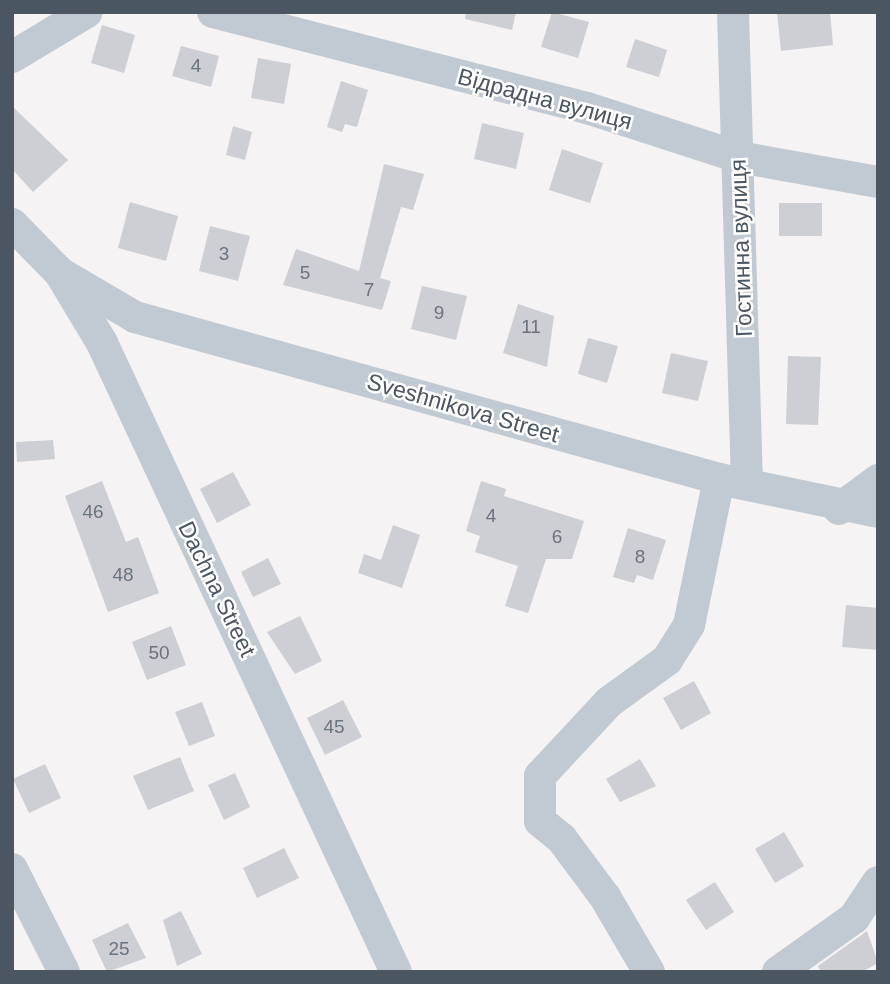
<!DOCTYPE html>
<meta charset="utf-8">
<style>
body{margin:0}
#map{position:relative;width:890px;height:984px;overflow:hidden;background:#f5f3f3;font-family:Helvetica,sans-serif}
div>[style]{position:absolute}
.building>*{inset:0;background:#cdcfd5}
.minor>*{height:32px;margin:-16px;padding:0 16px;transform-origin:16px;border-radius:16px;background:#c1cad2}
span{translate:-50% -50%;white-space:nowrap;text-align:center;line-height:1.15;-webkit-text-stroke:5px #fff;paint-order:stroke}
.number-label{font-size:19px;color:#6b747e}
.number-label span{-webkit-text-stroke-width:0}
.street-label{font-size:23px;color:#4a5661}
.frame{position:absolute;inset:0;border:14px solid #4a5661;pointer-events:none}
</style>
<div id="map">
<div class="building">
<i style="clip-path:polygon(466px 12px,516px 12px,512px 30px,465px 19px)"></i>
<i style="clip-path:polygon(552px 12px,589px 22px,578px 58px,541px 47px)"></i>
<i style="clip-path:polygon(777px 12px,830px 12px,833px 45px,781px 51px)"></i>
<i style="clip-path:polygon(102px 25px,135px 35px,124px 73px,91px 63px)"></i>
<i style="clip-path:polygon(635px 39px,667px 50px,659px 77px,626px 67px)"></i>
<i style="clip-path:polygon(181px 46px,219px 56px,211px 87px,172px 76px)"></i>
<i style="clip-path:polygon(258px 58px,291px 64px,284px 104px,251px 98px)"></i>
<i style="clip-path:polygon(341px 81px,368px 90px,357px 127px,345px 124px,342px 132px,327px 127px)"></i>
<i style="clip-path:polygon(12px 106px,68px 160px,33px 192px,12px 169px)"></i>
<i style="clip-path:polygon(482px 123px,524px 133px,516px 169px,474px 159px)"></i>
<i style="clip-path:polygon(233px 126px,252px 132px,245px 160px,226px 155px)"></i>
<i style="clip-path:polygon(562px 149px,603px 163px,590px 203px,549px 190px)"></i>
<i style="clip-path:polygon(384px 164px,424px 174px,413px 210px,401px 207px,380px 278px,391px 281px,382px 310px,283px 285px,296px 249px,359px 271px)"></i>
<i style="clip-path:polygon(130px 202px,178px 216px,166px 261px,118px 248px)"></i>
<i style="clip-path:polygon(779px 203px,822px 203px,822px 236px,779px 236px)"></i>
<i style="clip-path:polygon(210px 226px,250px 236px,238px 281px,199px 271px)"></i>
<i style="clip-path:polygon(422px 286px,467px 296px,456px 340px,411px 329px)"></i>
<i style="clip-path:polygon(518px 304px,554px 316px,547px 367px,503px 353px)"></i>
<i style="clip-path:polygon(588px 338px,618px 346px,607px 383px,578px 374px)"></i>
<i style="clip-path:polygon(671px 353px,708px 361px,698px 401px,662px 393px)"></i>
<i style="clip-path:polygon(788px 356px,821px 357px,818px 425px,786px 424px)"></i>
<i style="clip-path:polygon(53px 440px,55px 459px,17px 462px,16px 442px)"></i>
<i style="clip-path:polygon(233px 472px,251px 505px,217px 523px,200px 489px)"></i>
<i style="clip-path:polygon(102px 481px,126px 542px,138px 537px,159px 593px,108px 612px,65px 496px)"></i>
<i style="clip-path:polygon(481px 481px,506px 489px,504px 496px,584px 521px,572px 559px,546px 559px,528px 613px,505px 606px,518px 566px,475px 552px,480px 536px,466px 531px)"></i>
<i style="clip-path:polygon(393px 525px,420px 535px,402px 588px,358px 573px,364px 554px,381px 560px)"></i>
<i style="clip-path:polygon(628px 528px,666px 540px,653px 580px,637px 575px,634px 583px,613px 577px)"></i>
<i style="clip-path:polygon(268px 558px,281px 584px,253px 597px,241px 572px)"></i>
<i style="clip-path:polygon(846px 605px,878px 608px,878px 650px,842px 647px)"></i>
<i style="clip-path:polygon(300px 616px,322px 661px,295px 674px,267px 632px)"></i>
<i style="clip-path:polygon(171px 626px,186px 665px,147px 680px,132px 642px)"></i>
<i style="clip-path:polygon(694px 681px,711px 713px,681px 730px,663px 698px)"></i>
<i style="clip-path:polygon(343px 700px,362px 737px,325px 755px,307px 718px)"></i>
<i style="clip-path:polygon(202px 702px,215px 736px,189px 746px,175px 712px)"></i>
<i style="clip-path:polygon(180px 757px,194px 791px,148px 810px,133px 776px)"></i>
<i style="clip-path:polygon(640px 759px,656px 786px,620px 802px,606px 779px)"></i>
<i style="clip-path:polygon(45px 764px,61px 798px,29px 813px,13px 779px)"></i>
<i style="clip-path:polygon(235px 773px,250px 807px,224px 820px,208px 785px)"></i>
<i style="clip-path:polygon(784px 832px,804px 866px,775px 883px,755px 849px)"></i>
<i style="clip-path:polygon(284px 848px,299px 878px,257px 898px,243px 868px)"></i>
<i style="clip-path:polygon(715px 882px,734px 912px,706px 930px,686px 900px)"></i>
<i style="clip-path:polygon(181px 911px,202px 954px,177px 966px,163px 920px)"></i>
<i style="clip-path:polygon(128px 923px,146px 958px,107px 972px,92px 940px)"></i>
<i style="clip-path:polygon(867px 931px,878px 963px,862px 972px,821px 972px,818px 966px)"></i>
</div>
<div class="minor">
<i style="left:213px;top:12px;width:386px;rotate:14.4deg"></i>
<i style="left:587px;top:108px;width:160px;rotate:17.9deg"></i>
<i style="left:739px;top:157px;width:141px;rotate:10.2deg"></i>
<i style="left:733px;top:12px;width:472px;rotate:88.3deg"></i>
<i style="left:12px;top:57px;width:87px;rotate:-31deg"></i>
<i style="left:12px;top:224px;width:69px;rotate:45.6deg"></i>
<i style="left:60px;top:273px;width:82px;rotate:59deg"></i>
<i style="left:102px;top:343px;width:694px;rotate:64.95deg"></i>
<i style="left:60px;top:273px;width:87px;rotate:30.4deg"></i>
<i style="left:135px;top:317px;width:606px;rotate:15.5deg"></i>
<i style="left:719px;top:479px;width:162px;rotate:11.7deg"></i>
<i style="left:839px;top:509px;width:49px;rotate:-36.6deg"></i>
<i style="left:12px;top:869px;width:115px;rotate:63.2deg"></i>
<i style="left:649px;top:972px;width:87px;rotate:-120.4deg"></i>
<i style="left:605px;top:897px;width:72px;rotate:-126.6deg"></i>
<i style="left:562px;top:839px;width:28px;rotate:-141deg"></i>
<i style="left:540px;top:821px;width:45px;rotate:-90deg"></i>
<i style="left:540px;top:776px;width:101px;rotate:-47deg"></i>
<i style="left:609px;top:702px;width:72px;rotate:-35.9deg"></i>
<i style="left:667px;top:660px;width:41px;rotate:-57.8deg"></i>
<i style="left:689px;top:625px;width:149px;rotate:-78.4deg"></i>
<i style="left:778px;top:972px;width:93px;rotate:-35.4deg"></i>
<i style="left:854px;top:918px;width:43px;rotate:-56.3deg"></i>
</div>
<div class="number-label">
<span style="left:196px;top:66px">4</span>
<span style="left:224px;top:254px">3</span>
<span style="left:305px;top:273px">5</span>
<span style="left:369px;top:290px">7</span>
<span style="left:439px;top:313px">9</span>
<span style="left:531px;top:327px">11</span>
<span style="left:93px;top:512px">46</span>
<span style="left:491px;top:516px">4</span>
<span style="left:557px;top:537px">6</span>
<span style="left:640px;top:557px">8</span>
<span style="left:123px;top:575px">48</span>
<span style="left:159px;top:653px">50</span>
<span style="left:334px;top:727px">45</span>
<span style="left:119px;top:949px">25</span>
</div>
<div class="street-label">
<span style="left:545px;top:99px;rotate:15deg">Відрадна вулиця</span>
<span style="left:741px;top:248px;rotate:-92deg">Гостинна вулиця</span>
<span style="left:463px;top:408px;rotate:16deg">Sveshnikova Street</span>
<span style="left:217px;top:589px;rotate:64deg">Dachna Street</span>
</div>
<div class="frame"></div>
</div>
